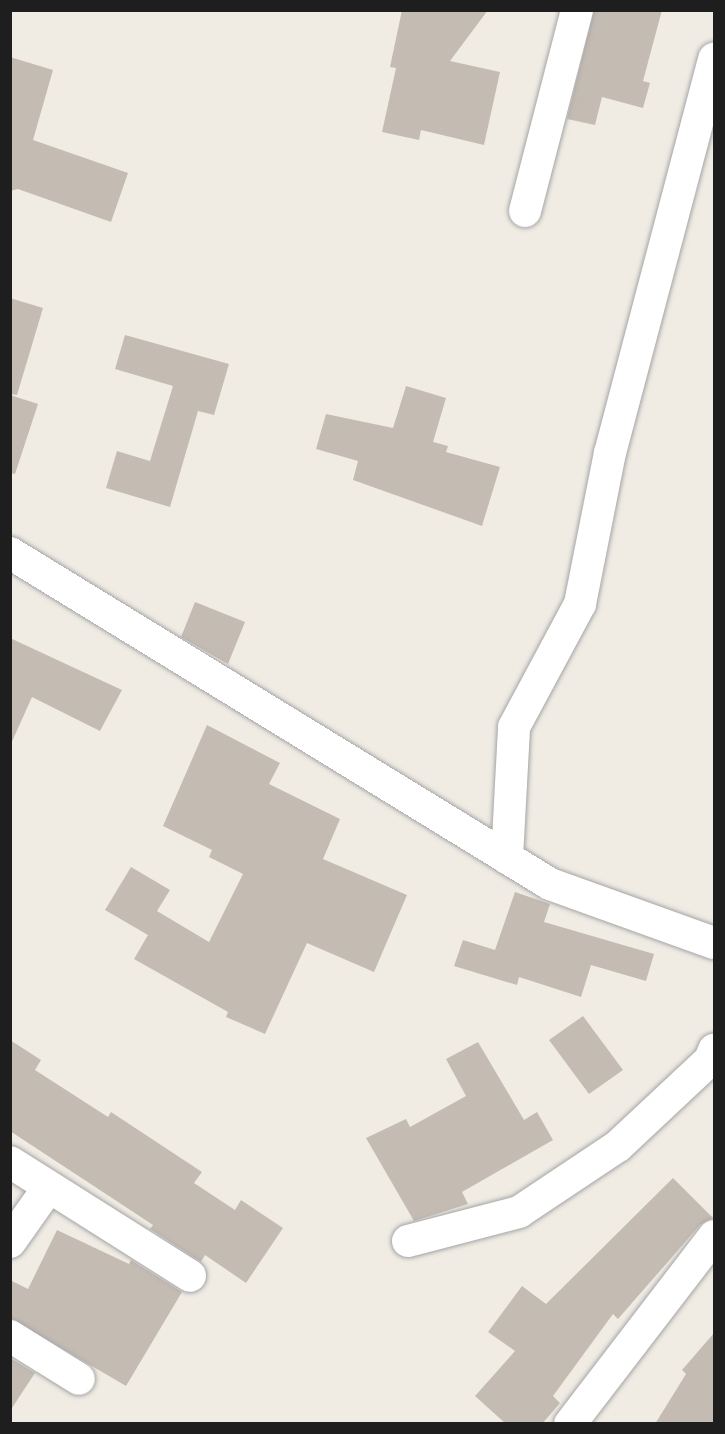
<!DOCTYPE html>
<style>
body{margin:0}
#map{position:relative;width:725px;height:1434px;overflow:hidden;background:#f0ece4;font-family:"Roboto Condensed",sans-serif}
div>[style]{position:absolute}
.building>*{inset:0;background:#c4bcb3}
.roads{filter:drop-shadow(0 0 2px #a5a5a5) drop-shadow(0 0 2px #a5a5a5)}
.street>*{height:32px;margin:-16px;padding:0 16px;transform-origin:16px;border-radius:16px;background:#fff}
span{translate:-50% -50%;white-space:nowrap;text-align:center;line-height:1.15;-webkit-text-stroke:5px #fff;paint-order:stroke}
.frame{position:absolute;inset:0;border:12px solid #1e1e1e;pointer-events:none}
</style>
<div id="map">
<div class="building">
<i style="clip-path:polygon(402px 10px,488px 10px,450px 61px,500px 72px,484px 145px,421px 130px,419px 140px,382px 132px,396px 68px,390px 67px)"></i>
<i style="clip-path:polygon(594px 10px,662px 10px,643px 81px,650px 83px,643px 108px,602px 97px,595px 125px,567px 119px)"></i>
<i style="clip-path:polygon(10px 57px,53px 70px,33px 140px,128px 173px,111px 222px,18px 189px,10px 191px)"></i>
<i style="clip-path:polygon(10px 298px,43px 308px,17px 395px,10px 394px)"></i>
<i style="clip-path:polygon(125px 335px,229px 364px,214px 415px,198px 411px,170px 507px,106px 488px,117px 451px,150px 461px,173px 386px,115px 369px)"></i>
<i style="clip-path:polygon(406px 386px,446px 398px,433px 442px,448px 446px,446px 452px,500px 467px,482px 526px,353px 480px,358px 461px,316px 449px,326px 414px,393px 428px)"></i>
<i style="clip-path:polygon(10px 395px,38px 404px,15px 474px,10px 473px)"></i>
<i style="clip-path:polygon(195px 602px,245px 622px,228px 664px,181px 637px)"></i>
<i style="clip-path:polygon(10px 638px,122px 690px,100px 731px,32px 697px,10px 746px)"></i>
<i style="clip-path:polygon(207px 725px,280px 763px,269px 784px,340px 819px,323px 859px,407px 895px,374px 972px,307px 943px,265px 1034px,226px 1017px,228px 1012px,134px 959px,148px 935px,105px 910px,131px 867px,170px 890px,157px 911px,209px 942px,243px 874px,209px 857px,212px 850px,163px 826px)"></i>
<i style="clip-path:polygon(515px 892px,550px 904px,544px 922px,654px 954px,646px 981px,591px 965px,581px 997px,519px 977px,517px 985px,454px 966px,463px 940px,495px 950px)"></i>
<i style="clip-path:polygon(583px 1016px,623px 1070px,589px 1094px,549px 1040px)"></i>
<i style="clip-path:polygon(10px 1040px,41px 1060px,35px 1070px,108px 1117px,111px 1112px,202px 1172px,194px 1183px,235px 1210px,241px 1200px,283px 1228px,246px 1283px,205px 1255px,201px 1262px,150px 1229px,153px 1225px,10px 1131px)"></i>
<i style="clip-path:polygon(478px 1042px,524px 1120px,537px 1112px,553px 1140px,462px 1192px,468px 1204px,414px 1221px,366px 1138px,406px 1119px,410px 1127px,466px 1096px,446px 1059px)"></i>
<i style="clip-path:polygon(673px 1178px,713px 1218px,700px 1225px,618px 1319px,613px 1314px,553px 1396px,560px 1403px,542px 1424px,506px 1424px,475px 1396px,515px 1351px,488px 1332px,522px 1286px,546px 1304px)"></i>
<i style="clip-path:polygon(57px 1230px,129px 1264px,131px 1260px,182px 1292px,126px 1386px,10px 1318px,10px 1280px,28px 1289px)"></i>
<i style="clip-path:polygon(714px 1333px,714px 1424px,655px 1424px,686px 1374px,682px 1370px)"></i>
<i style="clip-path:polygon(10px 1358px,35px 1373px,10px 1411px)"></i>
</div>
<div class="roads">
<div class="street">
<i style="left:525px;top:211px;width:208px;rotate:-75.5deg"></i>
<i style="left:10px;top:553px;width:633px;rotate:31.51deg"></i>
<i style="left:550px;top:884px;width:174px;rotate:19.8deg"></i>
<i style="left:507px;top:858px;width:131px;rotate:-86.9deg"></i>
<i style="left:514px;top:727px;width:140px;rotate:-61.8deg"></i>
<i style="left:580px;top:604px;width:154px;rotate:-78.8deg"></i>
<i style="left:610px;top:453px;width:408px;rotate:-75.2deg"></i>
<i style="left:10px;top:1162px;width:213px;rotate:32.3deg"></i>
<i style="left:408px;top:1241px;width:115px;rotate:-14.6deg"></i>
<i style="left:519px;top:1212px;width:119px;rotate:-33.7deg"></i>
<i style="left:618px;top:1146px;width:126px;rotate:-43.1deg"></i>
<i style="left:710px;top:1060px;width:11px;rotate:-68deg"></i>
<i style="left:10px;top:1242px;width:67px;rotate:-54.7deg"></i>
<i style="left:10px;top:1336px;width:81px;rotate:31.9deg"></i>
<i style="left:570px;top:1424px;width:237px;rotate:-52.5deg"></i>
</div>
</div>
<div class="frame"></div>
</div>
